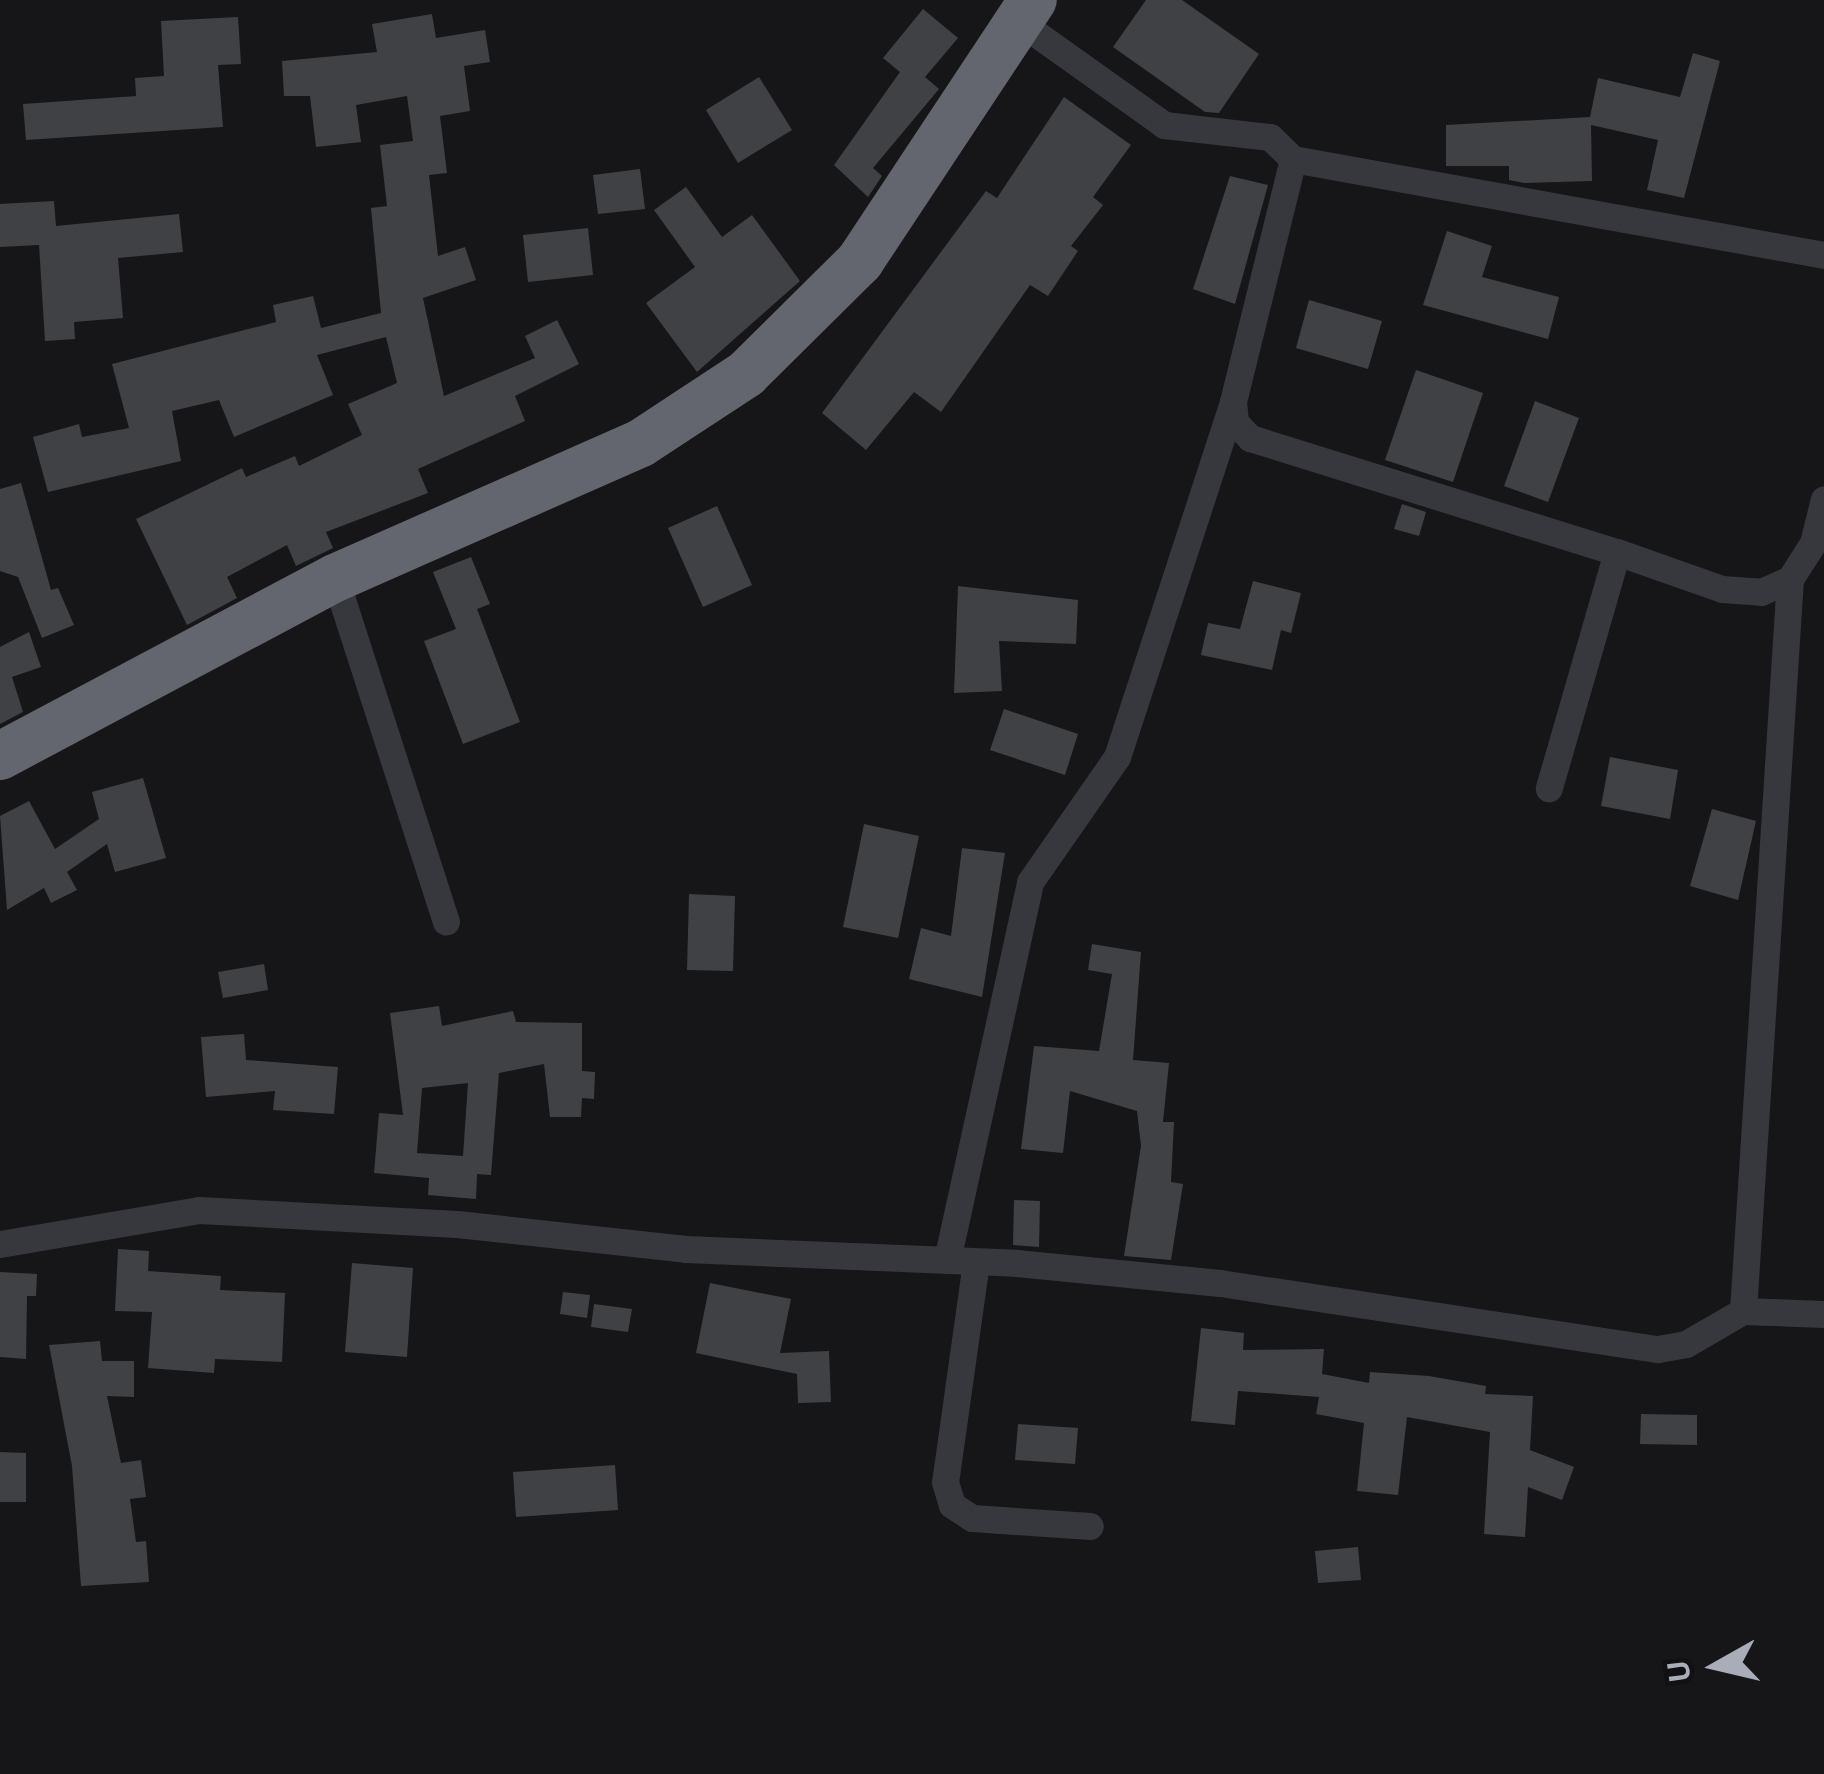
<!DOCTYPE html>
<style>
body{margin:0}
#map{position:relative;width:1824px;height:1774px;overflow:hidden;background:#161618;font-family:"Alegreya Sans",sans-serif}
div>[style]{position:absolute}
.building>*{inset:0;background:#404145}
.street>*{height:27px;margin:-13.5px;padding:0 13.5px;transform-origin:13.5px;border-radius:13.5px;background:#37383d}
.highway>*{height:48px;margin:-24px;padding:0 24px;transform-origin:24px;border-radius:24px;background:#63666e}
span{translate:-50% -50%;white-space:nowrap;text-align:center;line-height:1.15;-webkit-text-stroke:10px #111113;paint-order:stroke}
.north{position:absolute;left:1656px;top:1606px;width:120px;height:120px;-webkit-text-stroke:9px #111113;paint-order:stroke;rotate:262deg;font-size:33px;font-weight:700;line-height:48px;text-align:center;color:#a8adb8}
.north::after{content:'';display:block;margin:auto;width:42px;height:54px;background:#a8adb8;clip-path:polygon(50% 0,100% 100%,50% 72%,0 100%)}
</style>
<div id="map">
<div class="building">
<i style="clip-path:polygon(1146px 0,1182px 0,1259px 54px,1219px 113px,1205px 112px,1113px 47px)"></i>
<i style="clip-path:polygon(923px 9px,958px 38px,925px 77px,939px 89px,873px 168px,882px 176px,868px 197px,834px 165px,900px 72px,883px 58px)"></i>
<i style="clip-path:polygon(432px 14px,436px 38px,485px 30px,490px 62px,464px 66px,470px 111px,440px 116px,447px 173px,429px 175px,438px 256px,465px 247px,476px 280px,423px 298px,444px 396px,535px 358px,525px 336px,557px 320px,579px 364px,515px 396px,525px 421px,418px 469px,428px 493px,326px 532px,333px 548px,302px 563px,296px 566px,287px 545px,227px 577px,237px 598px,187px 625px,136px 519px,242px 468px,246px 477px,295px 456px,299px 466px,362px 435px,348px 404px,397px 383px,386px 337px,317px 355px,333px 395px,234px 437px,219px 400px,172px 411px,181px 461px,48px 492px,33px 437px,79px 424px,82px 437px,129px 428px,112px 364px,276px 322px,273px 305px,313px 296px,321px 328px,381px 313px,371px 208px,387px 206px,380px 145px,413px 141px,407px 96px,356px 105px,361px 142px,316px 147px,310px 96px,284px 96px,282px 61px,377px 52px,372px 24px)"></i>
<i style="clip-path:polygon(238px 17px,241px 64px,218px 65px,223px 127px,26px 140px,23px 104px,136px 96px,135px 78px,164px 76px,161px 21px)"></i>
<i style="clip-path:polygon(1693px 53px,1720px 61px,1684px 198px,1647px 190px,1658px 140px,1591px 125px,1592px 181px,1524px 183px,1509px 180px,1509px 166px,1446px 166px,1446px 125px,1590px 117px,1598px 78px,1680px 97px)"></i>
<i style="clip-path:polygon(759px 77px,792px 130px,738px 163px,706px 110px)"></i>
<i style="clip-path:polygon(1064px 97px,1131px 145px,1093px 197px,1103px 205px,1071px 246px,1078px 251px,1048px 296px,1030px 285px,941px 412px,914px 392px,866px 450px,822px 413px,986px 191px,997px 198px)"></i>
<i style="clip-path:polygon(640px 169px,645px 209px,598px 214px,593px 175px)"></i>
<i style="clip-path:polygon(1230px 176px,1268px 185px,1235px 304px,1193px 289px)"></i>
<i style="clip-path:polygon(686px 187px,722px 237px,752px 215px,800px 281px,697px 372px,646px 303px,695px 267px,654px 210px)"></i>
<i style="clip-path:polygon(54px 201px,56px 226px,179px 214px,183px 252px,118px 258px,123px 318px,74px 322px,75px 339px,45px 341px,39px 245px,0 247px,0 204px)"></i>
<i style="clip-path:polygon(588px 228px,593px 275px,528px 282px,523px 235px)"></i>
<i style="clip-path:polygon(1447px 231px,1492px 246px,1482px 277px,1559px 297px,1548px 339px,1423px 305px)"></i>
<i style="clip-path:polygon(1309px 300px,1382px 321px,1368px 369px,1296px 348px)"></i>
<i style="clip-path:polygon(1416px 370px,1483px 393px,1453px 482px,1385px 460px)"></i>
<i style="clip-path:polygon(1535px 401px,1579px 418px,1548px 502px,1504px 486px)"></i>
<i style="clip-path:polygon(21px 483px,51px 590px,58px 588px,74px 625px,42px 638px,18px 577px,0 571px,0 489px)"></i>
<i style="clip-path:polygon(1402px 504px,1426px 512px,1419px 536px,1394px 529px)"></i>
<i style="clip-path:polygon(717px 506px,752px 585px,703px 607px,668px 528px)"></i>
<i style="clip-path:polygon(471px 557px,490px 604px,477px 609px,520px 722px,463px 744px,424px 641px,456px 629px,433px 572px)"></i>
<i style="clip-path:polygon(1253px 581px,1301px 593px,1291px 633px,1281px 630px,1272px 670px,1201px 655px,1208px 623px,1240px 629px)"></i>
<i style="clip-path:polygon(958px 586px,1078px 600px,1076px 644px,999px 641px,1002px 691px,954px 693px)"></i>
<i style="clip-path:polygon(29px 632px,41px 667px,12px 677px,23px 712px,0 724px,0 647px)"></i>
<i style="clip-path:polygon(1004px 709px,1078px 734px,1065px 775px,990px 750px)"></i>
<i style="clip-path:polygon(1610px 757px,1678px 770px,1670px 819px,1601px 806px)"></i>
<i style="clip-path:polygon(143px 778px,166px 858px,115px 872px,107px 844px,67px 872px,77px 890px,51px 903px,44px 888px,7px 910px,0 816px,29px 801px,55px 849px,99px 819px,92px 792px)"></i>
<i style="clip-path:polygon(1712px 809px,1756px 821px,1738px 900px,1690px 886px)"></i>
<i style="clip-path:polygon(864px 824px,919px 836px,898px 938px,843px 927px)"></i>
<i style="clip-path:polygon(962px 848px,1005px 853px,982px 997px,909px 979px,921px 928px,951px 936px)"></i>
<i style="clip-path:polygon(689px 894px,735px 896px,733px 971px,687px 970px)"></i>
<i style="clip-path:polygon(1092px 944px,1141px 952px,1133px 1060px,1169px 1063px,1163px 1122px,1174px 1122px,1171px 1182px,1183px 1184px,1171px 1260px,1124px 1256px,1141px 1146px,1137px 1111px,1070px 1091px,1063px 1153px,1021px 1149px,1034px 1046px,1099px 1051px,1112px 974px,1088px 970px)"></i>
<i style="clip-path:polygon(264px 964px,268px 990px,223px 998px,218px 972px)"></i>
<i style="clip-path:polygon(evenodd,439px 1006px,442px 1026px,513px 1011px,516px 1022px,582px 1023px,582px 1071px,595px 1072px,594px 1099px,582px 1098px,581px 1117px,550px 1117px,544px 1064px,499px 1073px,491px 1175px,477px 1174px,476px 1199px,428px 1195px,429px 1178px,374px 1173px,379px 1113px,403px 1115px,390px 1013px,439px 1006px,468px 1083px,463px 1156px,417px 1153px,422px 1088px,468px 1083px)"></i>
<i style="clip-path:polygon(244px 1034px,246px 1060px,338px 1067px,334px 1114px,273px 1110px,275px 1091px,206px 1097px,201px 1037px)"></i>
<i style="clip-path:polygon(1014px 1200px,1040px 1201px,1039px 1247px,1013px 1245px)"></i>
<i style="clip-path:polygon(118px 1249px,149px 1251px,148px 1271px,221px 1276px,220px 1290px,285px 1293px,282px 1362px,215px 1359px,214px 1373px,148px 1368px,152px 1312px,115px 1311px)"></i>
<i style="clip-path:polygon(352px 1263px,413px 1268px,407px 1357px,345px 1352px)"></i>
<i style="clip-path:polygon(0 1272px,37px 1274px,36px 1296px,27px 1296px,26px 1359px,0 1357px)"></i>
<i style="clip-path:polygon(710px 1283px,791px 1299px,780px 1353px,829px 1351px,831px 1402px,798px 1403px,797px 1374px,696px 1353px)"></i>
<i style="clip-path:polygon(563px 1292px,590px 1295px,587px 1318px,560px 1314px)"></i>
<i style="clip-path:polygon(594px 1304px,632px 1309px,628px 1332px,591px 1327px)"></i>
<i style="clip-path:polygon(1201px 1328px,1244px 1333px,1243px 1350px,1324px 1349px,1322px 1374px,1369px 1383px,1370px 1372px,1429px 1376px,1486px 1386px,1485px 1394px,1533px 1396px,1530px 1450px,1574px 1467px,1562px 1500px,1528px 1487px,1525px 1537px,1484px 1534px,1490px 1432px,1407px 1417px,1398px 1495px,1357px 1491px,1364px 1423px,1316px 1414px,1319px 1397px,1238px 1391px,1235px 1425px,1191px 1421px)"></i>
<i style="clip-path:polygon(100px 1341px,102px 1361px,134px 1361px,134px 1397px,107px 1396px,121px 1463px,141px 1460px,146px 1497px,130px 1499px,136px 1542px,146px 1541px,149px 1582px,81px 1586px,72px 1466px,49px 1345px)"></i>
<i style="clip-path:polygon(1641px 1414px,1697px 1415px,1697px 1445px,1640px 1444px)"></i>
<i style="clip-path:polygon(1018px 1424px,1078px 1428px,1075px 1464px,1015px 1460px)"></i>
<i style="clip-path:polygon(0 1452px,26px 1453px,26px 1502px,0 1502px)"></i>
<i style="clip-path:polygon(615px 1465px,618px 1510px,516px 1517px,513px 1472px)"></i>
<i style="clip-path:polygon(1358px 1547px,1361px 1580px,1318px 1583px,1315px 1551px)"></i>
</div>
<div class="street">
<i style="left:1017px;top:20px;width:181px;rotate:35.5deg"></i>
<i style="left:1164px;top:125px;width:107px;rotate:6.5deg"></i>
<i style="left:1270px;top:137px;width:32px;rotate:44deg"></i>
<i style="left:1293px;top:159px;width:250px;rotate:103.9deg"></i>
<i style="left:1233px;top:402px;width:20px;rotate:84deg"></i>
<i style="left:1235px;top:422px;width:22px;rotate:47deg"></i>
<i style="left:1250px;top:438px;width:384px;rotate:17.3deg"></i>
<i style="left:1617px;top:552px;width:246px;rotate:106.1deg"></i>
<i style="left:1293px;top:159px;width:540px;rotate:10.25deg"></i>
<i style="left:1617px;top:552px;width:111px;rotate:19.4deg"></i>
<i style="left:1722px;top:589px;width:39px;rotate:4deg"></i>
<i style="left:1761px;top:592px;width:32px;rotate:-24deg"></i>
<i style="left:1790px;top:579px;width:43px;rotate:-57.4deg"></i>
<i style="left:1813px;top:543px;width:45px;rotate:-76deg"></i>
<i style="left:335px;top:578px;width:361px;rotate:72.1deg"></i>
<i style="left:0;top:1244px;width:202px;rotate:-9.7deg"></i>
<i style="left:199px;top:1210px;width:258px;rotate:3.1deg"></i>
<i style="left:457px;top:1224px;width:230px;rotate:6.2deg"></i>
<i style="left:686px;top:1249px;width:330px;rotate:2.4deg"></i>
<i style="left:1016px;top:1263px;width:205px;rotate:5.6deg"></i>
<i style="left:1220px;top:1283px;width:443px;rotate:8.6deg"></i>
<i style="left:1658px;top:1349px;width:28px;rotate:-10deg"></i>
<i style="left:1686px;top:1344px;width:66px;rotate:-30.1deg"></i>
<i style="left:1743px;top:1311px;width:81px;rotate:2.1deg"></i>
<i style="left:947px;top:1260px;width:387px;rotate:-77.6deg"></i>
<i style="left:1030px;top:882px;width:152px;rotate:-55.2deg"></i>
<i style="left:1117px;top:757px;width:373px;rotate:-71.9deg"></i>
<i style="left:976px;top:1262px;width:222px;rotate:98deg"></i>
<i style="left:945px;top:1482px;width:24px;rotate:73deg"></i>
<i style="left:952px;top:1505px;width:24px;rotate:33deg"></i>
<i style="left:972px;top:1518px;width:118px;rotate:3.9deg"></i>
<i style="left:1743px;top:1311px;width:734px;rotate:-86.33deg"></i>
</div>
<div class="highway">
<i style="left:0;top:756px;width:379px;rotate:-28deg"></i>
<i style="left:335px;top:578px;width:334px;rotate:-23.8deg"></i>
<i style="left:641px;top:443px;width:126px;rotate:-33.3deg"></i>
<i style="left:746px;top:374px;width:161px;rotate:-44.7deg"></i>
<i style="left:860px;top:261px;width:313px;rotate:-56.5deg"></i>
</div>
<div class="north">U</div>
</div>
